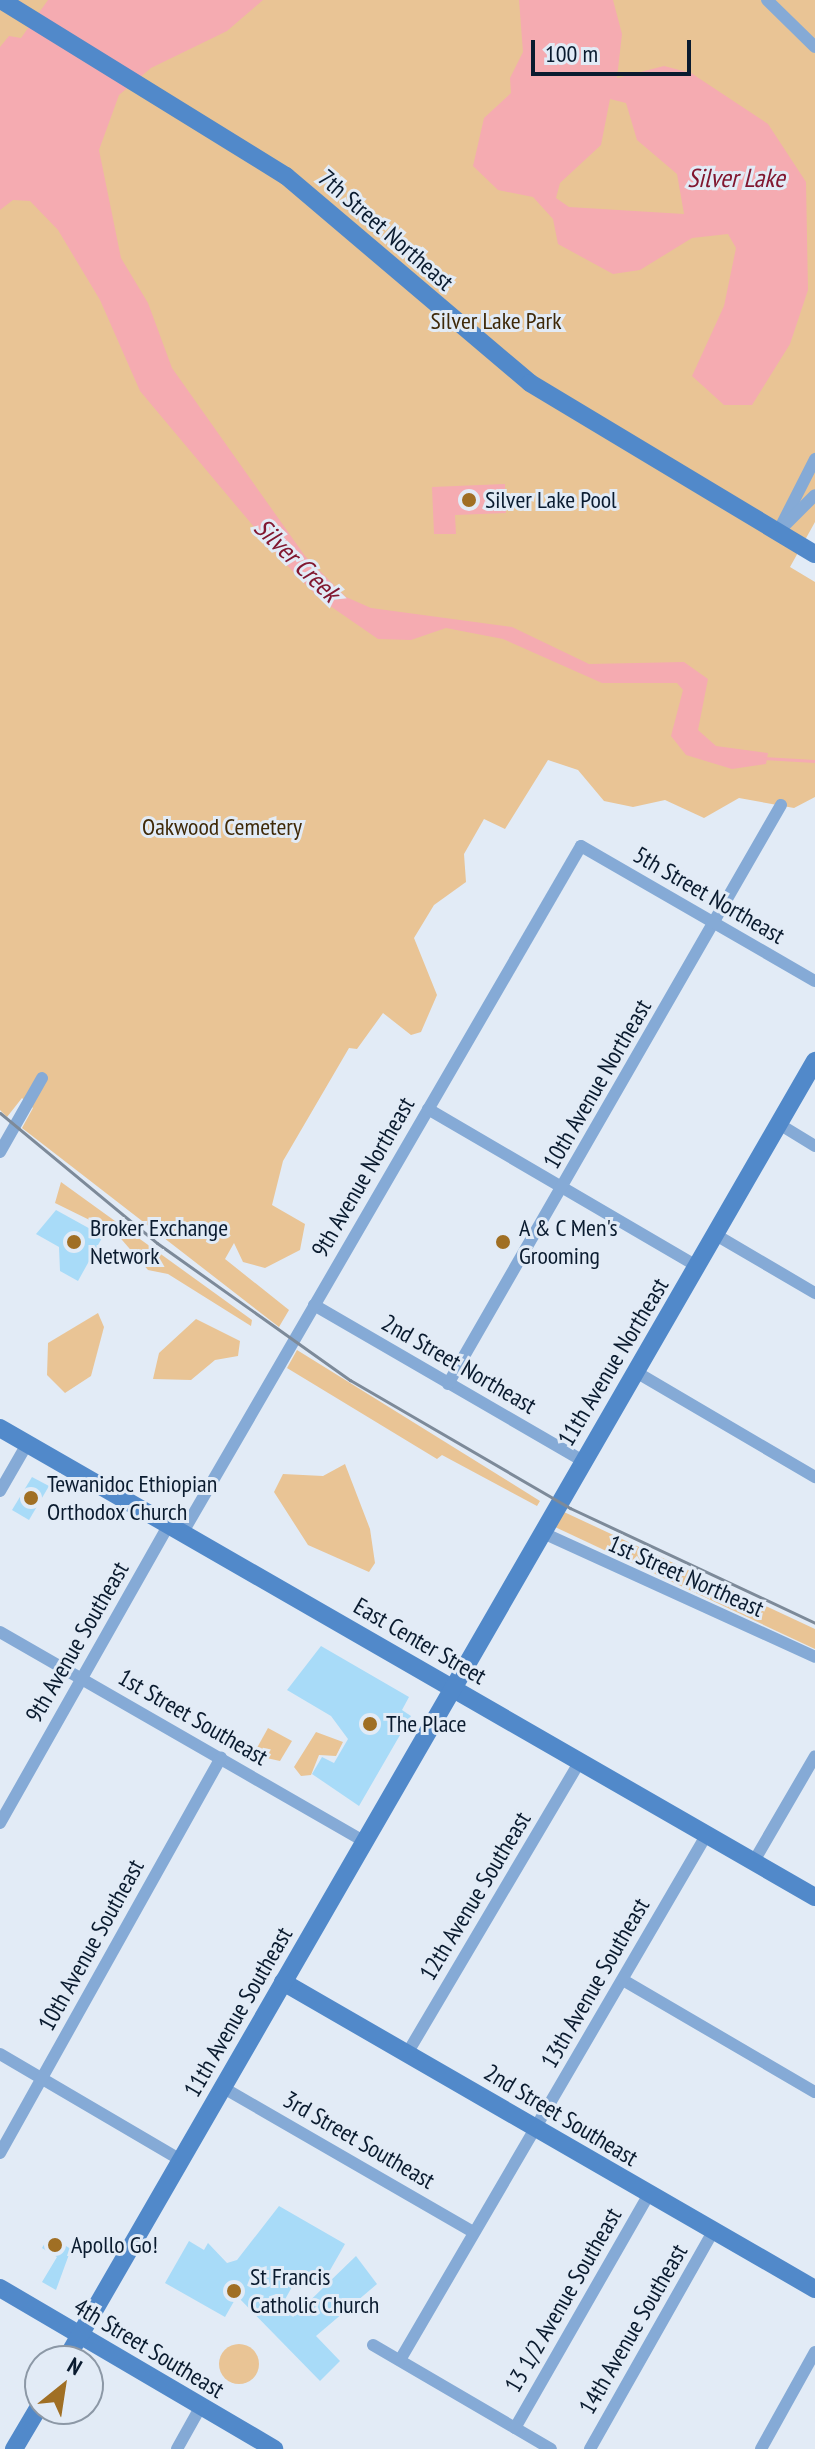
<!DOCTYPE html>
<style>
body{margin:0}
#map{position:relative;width:815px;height:2449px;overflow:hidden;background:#e2ebf6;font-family:"PT Sans Narrow",sans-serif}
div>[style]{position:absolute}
.green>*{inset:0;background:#e9c495}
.round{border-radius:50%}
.water>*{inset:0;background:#f5abb1}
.stream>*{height:3px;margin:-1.5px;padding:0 1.5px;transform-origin:1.5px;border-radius:1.5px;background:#f5abb1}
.building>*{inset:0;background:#a8dbf8}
.street>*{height:12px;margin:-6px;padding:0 6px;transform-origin:6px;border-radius:6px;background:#85aad6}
.secondary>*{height:18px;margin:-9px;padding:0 9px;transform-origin:9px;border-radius:9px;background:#5189ca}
.rail>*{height:3px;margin:-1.5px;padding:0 1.5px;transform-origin:1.5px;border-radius:1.5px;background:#7d8a99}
.dots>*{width:22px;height:22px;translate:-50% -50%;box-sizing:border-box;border:4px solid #e2ebf6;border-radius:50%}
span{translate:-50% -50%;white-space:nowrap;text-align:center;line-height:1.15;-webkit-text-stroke:6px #e2ebf6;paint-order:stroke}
.street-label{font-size:24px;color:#0a1b2f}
.park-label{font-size:24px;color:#3f2908}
.poi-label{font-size:24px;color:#0a1b2f}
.left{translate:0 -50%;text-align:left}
.water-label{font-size:26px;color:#811730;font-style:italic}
.north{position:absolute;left:24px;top:2345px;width:80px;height:80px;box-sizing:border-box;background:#e2ebf6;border:2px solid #8c98a6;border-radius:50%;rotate:30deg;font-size:22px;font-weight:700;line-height:32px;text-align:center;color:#0a1b2f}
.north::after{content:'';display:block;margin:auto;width:28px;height:36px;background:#a06f24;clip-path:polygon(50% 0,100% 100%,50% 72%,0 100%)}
.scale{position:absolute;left:531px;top:40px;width:160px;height:36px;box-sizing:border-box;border:4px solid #0a1b2f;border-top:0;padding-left:10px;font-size:24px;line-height:28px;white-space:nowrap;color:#0a1b2f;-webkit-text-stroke:6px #e2ebf6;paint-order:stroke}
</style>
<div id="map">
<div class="green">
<i style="clip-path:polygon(0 0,815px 0,815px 522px,790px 567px,815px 582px,815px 797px,794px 808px,739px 798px,704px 818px,665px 800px,633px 807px,604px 801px,578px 770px,548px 760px,505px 829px,484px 819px,464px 854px,466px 882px,434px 905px,414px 938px,437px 995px,421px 1032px,411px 1035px,383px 1013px,357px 1049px,349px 1048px,283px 1161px,272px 1205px,305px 1224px,300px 1250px,265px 1268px,243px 1262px,234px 1243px,225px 1259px,289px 1310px,279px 1327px,22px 1128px,33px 1108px,22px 1098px,7px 1117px,0 1110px)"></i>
<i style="clip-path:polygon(61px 1182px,252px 1320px,251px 1326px,168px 1274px,148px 1270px,116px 1233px,55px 1203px)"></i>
<i style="clip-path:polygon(98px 1313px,104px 1327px,91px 1376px,65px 1393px,47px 1375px,48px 1343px)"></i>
<i style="clip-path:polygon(196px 1319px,240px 1341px,238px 1356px,215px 1360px,191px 1380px,153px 1379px,159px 1353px)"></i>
<i style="clip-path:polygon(297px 1350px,540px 1501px,537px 1506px,442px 1455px,437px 1459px,287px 1368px)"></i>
<i style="clip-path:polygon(345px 1464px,370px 1529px,375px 1563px,369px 1572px,308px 1545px,274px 1492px,283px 1474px,323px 1476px)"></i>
<i style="clip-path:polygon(564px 1512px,815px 1629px,815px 1649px,555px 1527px)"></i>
<i style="clip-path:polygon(268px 1728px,292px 1741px,280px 1761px,253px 1755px)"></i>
<i style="clip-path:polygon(316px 1732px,343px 1742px,336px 1756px,319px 1755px,311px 1775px,301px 1776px,294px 1767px)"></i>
<i class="round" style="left:219px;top:2344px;width:40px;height:40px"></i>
</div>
<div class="water">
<i style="clip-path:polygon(48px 0,263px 0,227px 31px,151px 68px,119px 95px,99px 150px,121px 258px,148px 303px,172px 368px,305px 556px,346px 597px,371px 608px,512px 627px,589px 664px,684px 662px,708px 679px,698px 730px,716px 746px,768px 753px,766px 764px,732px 769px,686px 755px,671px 736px,683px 690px,677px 683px,602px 683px,503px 639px,446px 628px,411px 640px,378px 639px,320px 599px,280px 558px,140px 391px,100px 300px,58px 230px,30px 201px,13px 200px,0 210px,0 47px,9px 36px,21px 38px)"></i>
<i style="clip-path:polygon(evenodd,519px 0,613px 0,622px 34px,617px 78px,664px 66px,691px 73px,768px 124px,806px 182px,808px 290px,790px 344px,752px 405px,724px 405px,692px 376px,724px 306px,736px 248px,728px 234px,692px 238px,640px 270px,613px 274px,558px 244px,553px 219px,533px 197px,498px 190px,473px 166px,484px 118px,511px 93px,510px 78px,523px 52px,519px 0,610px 99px,626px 103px,637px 140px,677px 174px,684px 214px,569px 207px,556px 198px,560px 183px,601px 145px,610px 99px)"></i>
<i style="clip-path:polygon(505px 484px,506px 513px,455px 515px,456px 534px,434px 534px,432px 487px)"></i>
</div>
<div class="stream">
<i style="left:763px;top:758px;width:52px;rotate:3.3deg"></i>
</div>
<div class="building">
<i style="clip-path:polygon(56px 1210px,103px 1236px,78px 1281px,60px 1271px,59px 1247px,36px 1234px)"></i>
<i style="clip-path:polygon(32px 1477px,49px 1486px,29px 1520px,12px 1510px)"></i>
<i style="clip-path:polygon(321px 1646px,409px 1697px,402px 1710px,411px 1716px,359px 1806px,312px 1774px,322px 1757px,334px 1763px,348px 1739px,331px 1716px,287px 1690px)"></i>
<i style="clip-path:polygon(279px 2206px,345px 2244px,321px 2286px,299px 2274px,282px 2305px,293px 2317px,356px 2256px,377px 2284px,316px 2336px,340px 2361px,320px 2381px,237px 2296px,225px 2317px,165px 2283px,189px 2241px,204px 2250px,208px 2243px,227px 2263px,237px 2260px)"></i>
<i style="clip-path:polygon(49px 2236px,71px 2249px,56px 2290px,42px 2282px,57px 2257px,42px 2248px)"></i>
</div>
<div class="street">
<i style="left:767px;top:0;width:67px;rotate:44.4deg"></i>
<i style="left:778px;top:532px;width:82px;rotate:-63.1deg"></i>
<i style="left:778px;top:532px;width:52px;rotate:-45deg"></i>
<i style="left:428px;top:1109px;width:311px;rotate:30.3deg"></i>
<i style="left:779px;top:1124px;width:42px;rotate:31.4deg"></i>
<i style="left:0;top:1152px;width:85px;rotate:-60.4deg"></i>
<i style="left:716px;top:1235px;width:115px;rotate:30.4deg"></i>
<i style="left:314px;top:1305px;width:311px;rotate:30.1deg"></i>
<i style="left:636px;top:1372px;width:208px;rotate:30.4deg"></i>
<i style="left:448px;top:1384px;width:668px;rotate:-60.1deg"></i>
<i style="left:0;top:1491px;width:54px;rotate:-60.1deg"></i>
<i style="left:183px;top:1532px;width:793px;rotate:-59.88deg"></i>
<i style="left:581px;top:846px;width:270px;rotate:30deg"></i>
<i style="left:541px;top:1532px;width:301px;rotate:24.5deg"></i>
<i style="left:0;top:1632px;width:420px;rotate:29.9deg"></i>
<i style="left:0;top:1823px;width:343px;rotate:-60.5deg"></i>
<i style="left:754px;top:1861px;width:121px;rotate:-59.8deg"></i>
<i style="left:623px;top:1980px;width:222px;rotate:30.3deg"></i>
<i style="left:408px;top:2052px;width:338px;rotate:-59.4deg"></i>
<i style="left:0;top:2054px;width:210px;rotate:30.4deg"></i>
<i style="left:222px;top:2087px;width:290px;rotate:30deg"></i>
<i style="left:0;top:2153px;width:453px;rotate:-60.8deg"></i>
<i style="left:373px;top:2345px;width:206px;rotate:30.3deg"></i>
<i style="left:400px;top:2360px;width:609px;rotate:-59.73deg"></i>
<i style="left:515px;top:2428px;width:270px;rotate:-60.2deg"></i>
<i style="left:177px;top:2449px;width:49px;rotate:-60.8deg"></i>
<i style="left:590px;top:2449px;width:252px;rotate:-60.5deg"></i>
<i style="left:761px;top:2449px;width:111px;rotate:-60.9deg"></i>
</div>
<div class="secondary">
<i style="left:1px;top:0;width:335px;rotate:31.7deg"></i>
<i style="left:286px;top:176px;width:320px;rotate:40.3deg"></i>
<i style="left:530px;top:383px;width:332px;rotate:31deg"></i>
<i style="left:0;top:1428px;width:940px;rotate:29.92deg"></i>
<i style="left:283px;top:1982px;width:614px;rotate:29.99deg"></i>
<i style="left:0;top:2288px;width:318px;rotate:30.4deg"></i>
<i style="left:65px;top:2361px;width:1501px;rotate:-60.02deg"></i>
<i style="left:14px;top:2449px;width:51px;rotate:-59.4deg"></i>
</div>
<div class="rail">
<i style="left:0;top:1113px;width:204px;rotate:39.6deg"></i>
<i style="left:157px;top:1243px;width:237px;rotate:35.4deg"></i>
<i style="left:350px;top:1380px;width:255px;rotate:30.2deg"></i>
<i style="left:570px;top:1508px;width:271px;rotate:25.1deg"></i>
</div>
<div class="dots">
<i style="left:469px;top:500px;background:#a06f24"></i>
<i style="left:74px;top:1242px;background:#a06f24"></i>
<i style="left:503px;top:1242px;background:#a06f24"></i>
<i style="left:31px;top:1498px;background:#a06f24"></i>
<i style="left:370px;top:1724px;background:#a06f24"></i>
<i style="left:55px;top:2245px;background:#a06f24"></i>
<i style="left:234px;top:2291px;background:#a06f24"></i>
</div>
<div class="street-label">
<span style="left:386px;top:230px;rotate:41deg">7th Street Northeast</span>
<span style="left:709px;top:895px;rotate:30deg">5th Street Northeast</span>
<span style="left:597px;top:1084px;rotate:-60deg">10th Avenue Northeast</span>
<span style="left:363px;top:1177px;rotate:-60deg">9th Avenue Northeast</span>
<span style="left:613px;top:1362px;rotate:-59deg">11th Avenue Northeast</span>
<span style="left:459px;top:1364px;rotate:30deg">2nd Street Northeast</span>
<span style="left:686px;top:1576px;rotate:24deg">1st Street Northeast</span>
<span style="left:420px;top:1641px;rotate:30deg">East Center Street</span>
<span style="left:77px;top:1642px;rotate:-60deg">9th Avenue Southeast</span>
<span style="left:193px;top:1717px;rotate:30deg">1st Street Southeast</span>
<span style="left:475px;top:1896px;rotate:-59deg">12th Avenue Southeast</span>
<span style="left:91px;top:1945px;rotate:-61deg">10th Avenue Southeast</span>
<span style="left:595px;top:1983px;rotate:-60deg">13th Avenue Southeast</span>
<span style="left:238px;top:2012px;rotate:-60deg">11th Avenue Southeast</span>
<span style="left:561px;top:2115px;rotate:31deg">2nd Street Southeast</span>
<span style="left:359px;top:2140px;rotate:30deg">3rd Street Southeast</span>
<span style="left:563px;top:2300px;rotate:-60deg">13 1/2 Avenue Southeast</span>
<span style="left:633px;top:2329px;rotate:-60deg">14th Avenue Southeast</span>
<span style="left:149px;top:2348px;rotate:31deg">4th Street Southeast</span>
</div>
<div class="park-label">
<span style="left:496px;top:321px">Silver Lake Park</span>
<span style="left:222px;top:827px">Oakwood Cemetery</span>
</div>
<div class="poi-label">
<span class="left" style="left:485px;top:500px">Silver Lake Pool</span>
<span class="left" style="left:90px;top:1242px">Broker Exchange<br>Network</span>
<span class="left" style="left:519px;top:1242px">A &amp; C Men's<br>Grooming</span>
<span class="left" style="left:47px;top:1498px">Tewanidoc Ethiopian<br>Orthodox Church</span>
<span class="left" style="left:386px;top:1724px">The Place</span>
<span class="left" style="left:71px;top:2245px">Apollo Go!</span>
<span class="left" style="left:250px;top:2291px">St Francis<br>Catholic Church</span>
</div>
<div class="water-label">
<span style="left:736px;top:178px">Silver Lake</span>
<span style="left:297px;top:560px;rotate:44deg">Silver Creek</span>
</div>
<div class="north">N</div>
<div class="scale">100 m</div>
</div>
